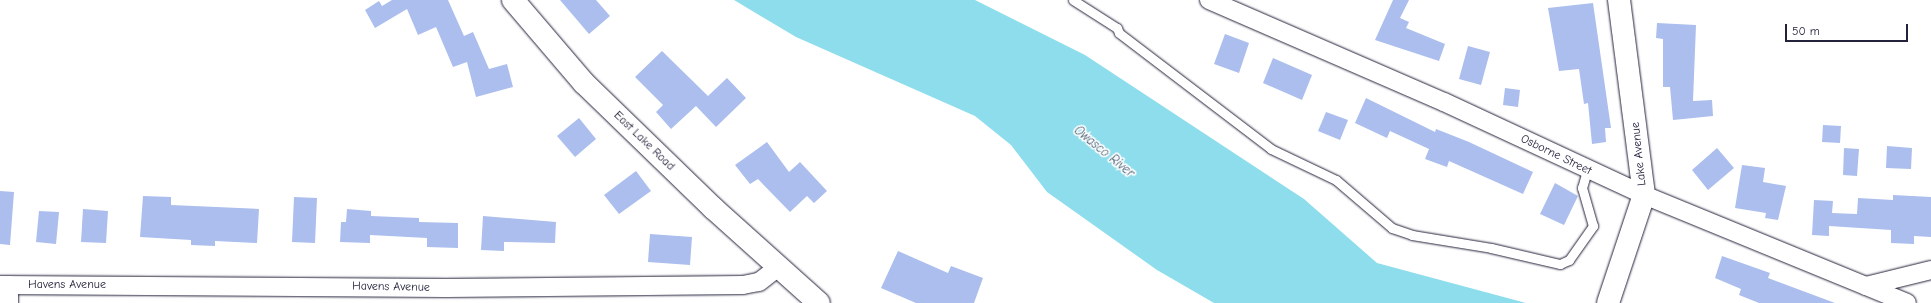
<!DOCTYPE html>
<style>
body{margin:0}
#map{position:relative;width:1931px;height:303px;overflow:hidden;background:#fff;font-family:"Comic Neue",sans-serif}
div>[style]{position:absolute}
.water>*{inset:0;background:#8eddec}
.building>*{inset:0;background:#abbeed}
.roads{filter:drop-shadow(0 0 1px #22223b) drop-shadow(0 0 1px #22223b)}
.service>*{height:9px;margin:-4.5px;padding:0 4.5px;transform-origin:4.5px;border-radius:4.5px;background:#fff}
.minor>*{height:18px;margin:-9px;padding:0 9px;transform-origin:9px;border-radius:9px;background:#fff}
.tertiary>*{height:22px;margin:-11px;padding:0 11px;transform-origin:11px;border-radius:11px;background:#fff}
.secondary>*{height:22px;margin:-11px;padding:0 11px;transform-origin:11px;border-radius:11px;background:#fff}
span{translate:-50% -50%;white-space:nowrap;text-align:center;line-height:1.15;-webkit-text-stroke:3.5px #fff;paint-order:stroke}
.street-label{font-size:12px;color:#22223b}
.water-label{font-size:13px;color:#425a70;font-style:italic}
.scale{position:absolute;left:1785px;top:24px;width:123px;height:18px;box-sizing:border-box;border:2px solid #22223b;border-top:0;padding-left:5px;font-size:12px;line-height:14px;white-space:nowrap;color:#22223b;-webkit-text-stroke:3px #fff;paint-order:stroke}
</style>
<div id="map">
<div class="water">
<i style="clip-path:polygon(734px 0,975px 0,1085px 55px,1304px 199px,1377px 263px,1526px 303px,1214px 303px,1157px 270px,1047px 192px,1011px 145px,975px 116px,796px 37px)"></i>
</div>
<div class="building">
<i style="clip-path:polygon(392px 0,448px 0,464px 36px,473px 32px,489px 69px,507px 64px,513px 87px,476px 97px,467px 62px,453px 67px,436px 27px,418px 35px,407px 9px,375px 28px,365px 10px,379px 1px,382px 6px)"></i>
<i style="clip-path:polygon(560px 0,596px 0,610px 16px,589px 34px)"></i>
<i style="clip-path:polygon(1393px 0,1409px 0,1400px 18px,1409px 22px,1406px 28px,1445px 44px,1439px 61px,1375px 40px)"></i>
<i style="clip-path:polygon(1593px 3px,1611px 128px,1605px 128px,1606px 142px,1592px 144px,1588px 103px,1584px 104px,1579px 69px,1559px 71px,1548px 8px)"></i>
<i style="clip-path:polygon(1657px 23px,1696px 25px,1693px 101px,1712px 100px,1713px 116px,1673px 120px,1670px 87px,1663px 87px,1663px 39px,1656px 38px)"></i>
<i style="clip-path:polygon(1225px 34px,1249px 43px,1239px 73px,1214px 64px)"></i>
<i style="clip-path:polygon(1468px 46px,1490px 52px,1481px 85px,1459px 79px)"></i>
<i style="clip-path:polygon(662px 51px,708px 96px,727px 78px,746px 98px,716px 127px,696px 106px,671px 129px,656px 112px,663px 105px,635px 77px)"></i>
<i style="clip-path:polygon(1273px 58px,1312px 75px,1302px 100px,1263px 83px)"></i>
<i style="clip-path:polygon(1505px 88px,1520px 90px,1518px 107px,1503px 105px)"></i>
<i style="clip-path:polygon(1366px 98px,1435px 132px,1436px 129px,1469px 142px,1533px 172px,1523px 194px,1449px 161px,1447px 167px,1425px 159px,1429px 149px,1390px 131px,1387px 138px,1355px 123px)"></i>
<i style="clip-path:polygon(1326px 112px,1348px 120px,1340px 140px,1318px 131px)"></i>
<i style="clip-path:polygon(579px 118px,596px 139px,575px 157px,557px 136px)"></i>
<i style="clip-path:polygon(1823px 125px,1841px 126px,1840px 143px,1822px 142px)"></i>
<i style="clip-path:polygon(767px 142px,789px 172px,800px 162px,827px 191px,814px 203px,807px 196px,790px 212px,758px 179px,750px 184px,735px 165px)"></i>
<i style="clip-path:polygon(1887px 146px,1912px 148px,1911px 169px,1886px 168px)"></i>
<i style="clip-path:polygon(1717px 148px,1734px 168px,1708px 190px,1692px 170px)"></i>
<i style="clip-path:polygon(1844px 148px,1859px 149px,1857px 176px,1843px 175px)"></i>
<i style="clip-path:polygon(1742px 165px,1765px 168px,1763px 182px,1786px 186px,1778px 220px,1765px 218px,1766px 213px,1735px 208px)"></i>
<i style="clip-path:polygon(636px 171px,651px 191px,619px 214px,604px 195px)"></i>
<i style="clip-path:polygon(1555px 183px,1578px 196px,1564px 225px,1540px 214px)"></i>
<i style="clip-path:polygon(0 191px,14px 192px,10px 245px,0 244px)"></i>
<i style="clip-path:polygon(1893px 195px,1931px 197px,1931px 237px,1914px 236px,1914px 244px,1891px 243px,1891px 230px,1829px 226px,1829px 236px,1812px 235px,1814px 200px,1833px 201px,1832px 213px,1857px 214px,1858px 198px,1893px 200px)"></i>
<i style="clip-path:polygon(143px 196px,171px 197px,171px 205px,259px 209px,257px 243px,215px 241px,215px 246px,191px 245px,191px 240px,140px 237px)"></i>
<i style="clip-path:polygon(294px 197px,317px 198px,315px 243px,292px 242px)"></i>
<i style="clip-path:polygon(83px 209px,108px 211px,106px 243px,81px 242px)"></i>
<i style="clip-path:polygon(347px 209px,371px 211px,371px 216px,419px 218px,419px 222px,458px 223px,458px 248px,427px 247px,427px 238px,370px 235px,370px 243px,340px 242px,341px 222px,346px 222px)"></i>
<i style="clip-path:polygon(39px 211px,59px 212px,56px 244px,36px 242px)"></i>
<i style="clip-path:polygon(483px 216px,556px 222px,555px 243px,504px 242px,504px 251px,481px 250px)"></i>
<i style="clip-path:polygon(650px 234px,692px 237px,690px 265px,648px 262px)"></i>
<i style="clip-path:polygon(898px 251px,948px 273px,951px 266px,983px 278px,974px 303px,916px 303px,881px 288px)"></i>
<i style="clip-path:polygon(1722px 256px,1770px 273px,1768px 278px,1835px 303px,1759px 303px,1739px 295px,1741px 289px,1715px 278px)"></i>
</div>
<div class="roads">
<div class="service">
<i style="left:1073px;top:0;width:52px;rotate:32.5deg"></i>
<i style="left:1117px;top:28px;width:5px;rotate:68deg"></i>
<i style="left:1119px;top:33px;width:191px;rotate:37.3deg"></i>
<i style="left:1271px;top:149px;width:72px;rotate:25.5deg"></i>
<i style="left:1336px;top:180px;width:74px;rotate:40.6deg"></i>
<i style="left:1392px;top:228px;width:21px;rotate:19deg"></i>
<i style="left:1412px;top:235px;width:80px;rotate:9.3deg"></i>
<i style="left:1491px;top:248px;width:71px;rotate:13.1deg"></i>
<i style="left:1560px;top:264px;width:10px;rotate:-24deg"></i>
<i style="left:1569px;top:260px;width:42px;rotate:-54.8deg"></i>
<i style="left:1593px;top:226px;width:40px;rotate:-106deg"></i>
<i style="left:1582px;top:188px;width:19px;rotate:-74deg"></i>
</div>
<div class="minor">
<i style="left:1209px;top:0;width:256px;rotate:23.5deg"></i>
<i style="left:1444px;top:102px;width:221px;rotate:24.9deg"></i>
<i style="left:1644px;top:195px;width:284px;rotate:22.3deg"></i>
<i style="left:0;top:285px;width:446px;rotate:0.4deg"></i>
<i style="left:446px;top:288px;width:297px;rotate:-0.6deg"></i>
<i style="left:743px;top:285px;width:16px;rotate:-11deg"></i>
<i style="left:759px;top:282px;width:23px;rotate:-38deg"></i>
<i style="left:9px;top:285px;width:18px;rotate:90deg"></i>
<i style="left:1866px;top:286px;width:67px;rotate:-13.8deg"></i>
</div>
<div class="tertiary">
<i style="left:1608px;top:303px;width:114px;rotate:-71.6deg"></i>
<i style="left:1644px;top:195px;width:197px;rotate:-97.3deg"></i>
</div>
<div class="secondary">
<i style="left:513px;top:0;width:109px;rotate:49.5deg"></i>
<i style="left:584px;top:83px;width:180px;rotate:44.1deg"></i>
<i style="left:713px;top:208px;width:142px;rotate:41.9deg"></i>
</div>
</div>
<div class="street-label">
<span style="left:644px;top:141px;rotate:44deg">East Lake Road</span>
<span style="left:1639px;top:154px;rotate:-96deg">Lake Avenue</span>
<span style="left:1556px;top:155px;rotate:26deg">Osborne Street</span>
<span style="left:67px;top:285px">Havens Avenue</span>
<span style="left:391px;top:287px;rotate:1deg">Havens Avenue</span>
</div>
<div class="water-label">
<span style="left:1104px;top:152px;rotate:39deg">Owasco River</span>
</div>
<div class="scale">50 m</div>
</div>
